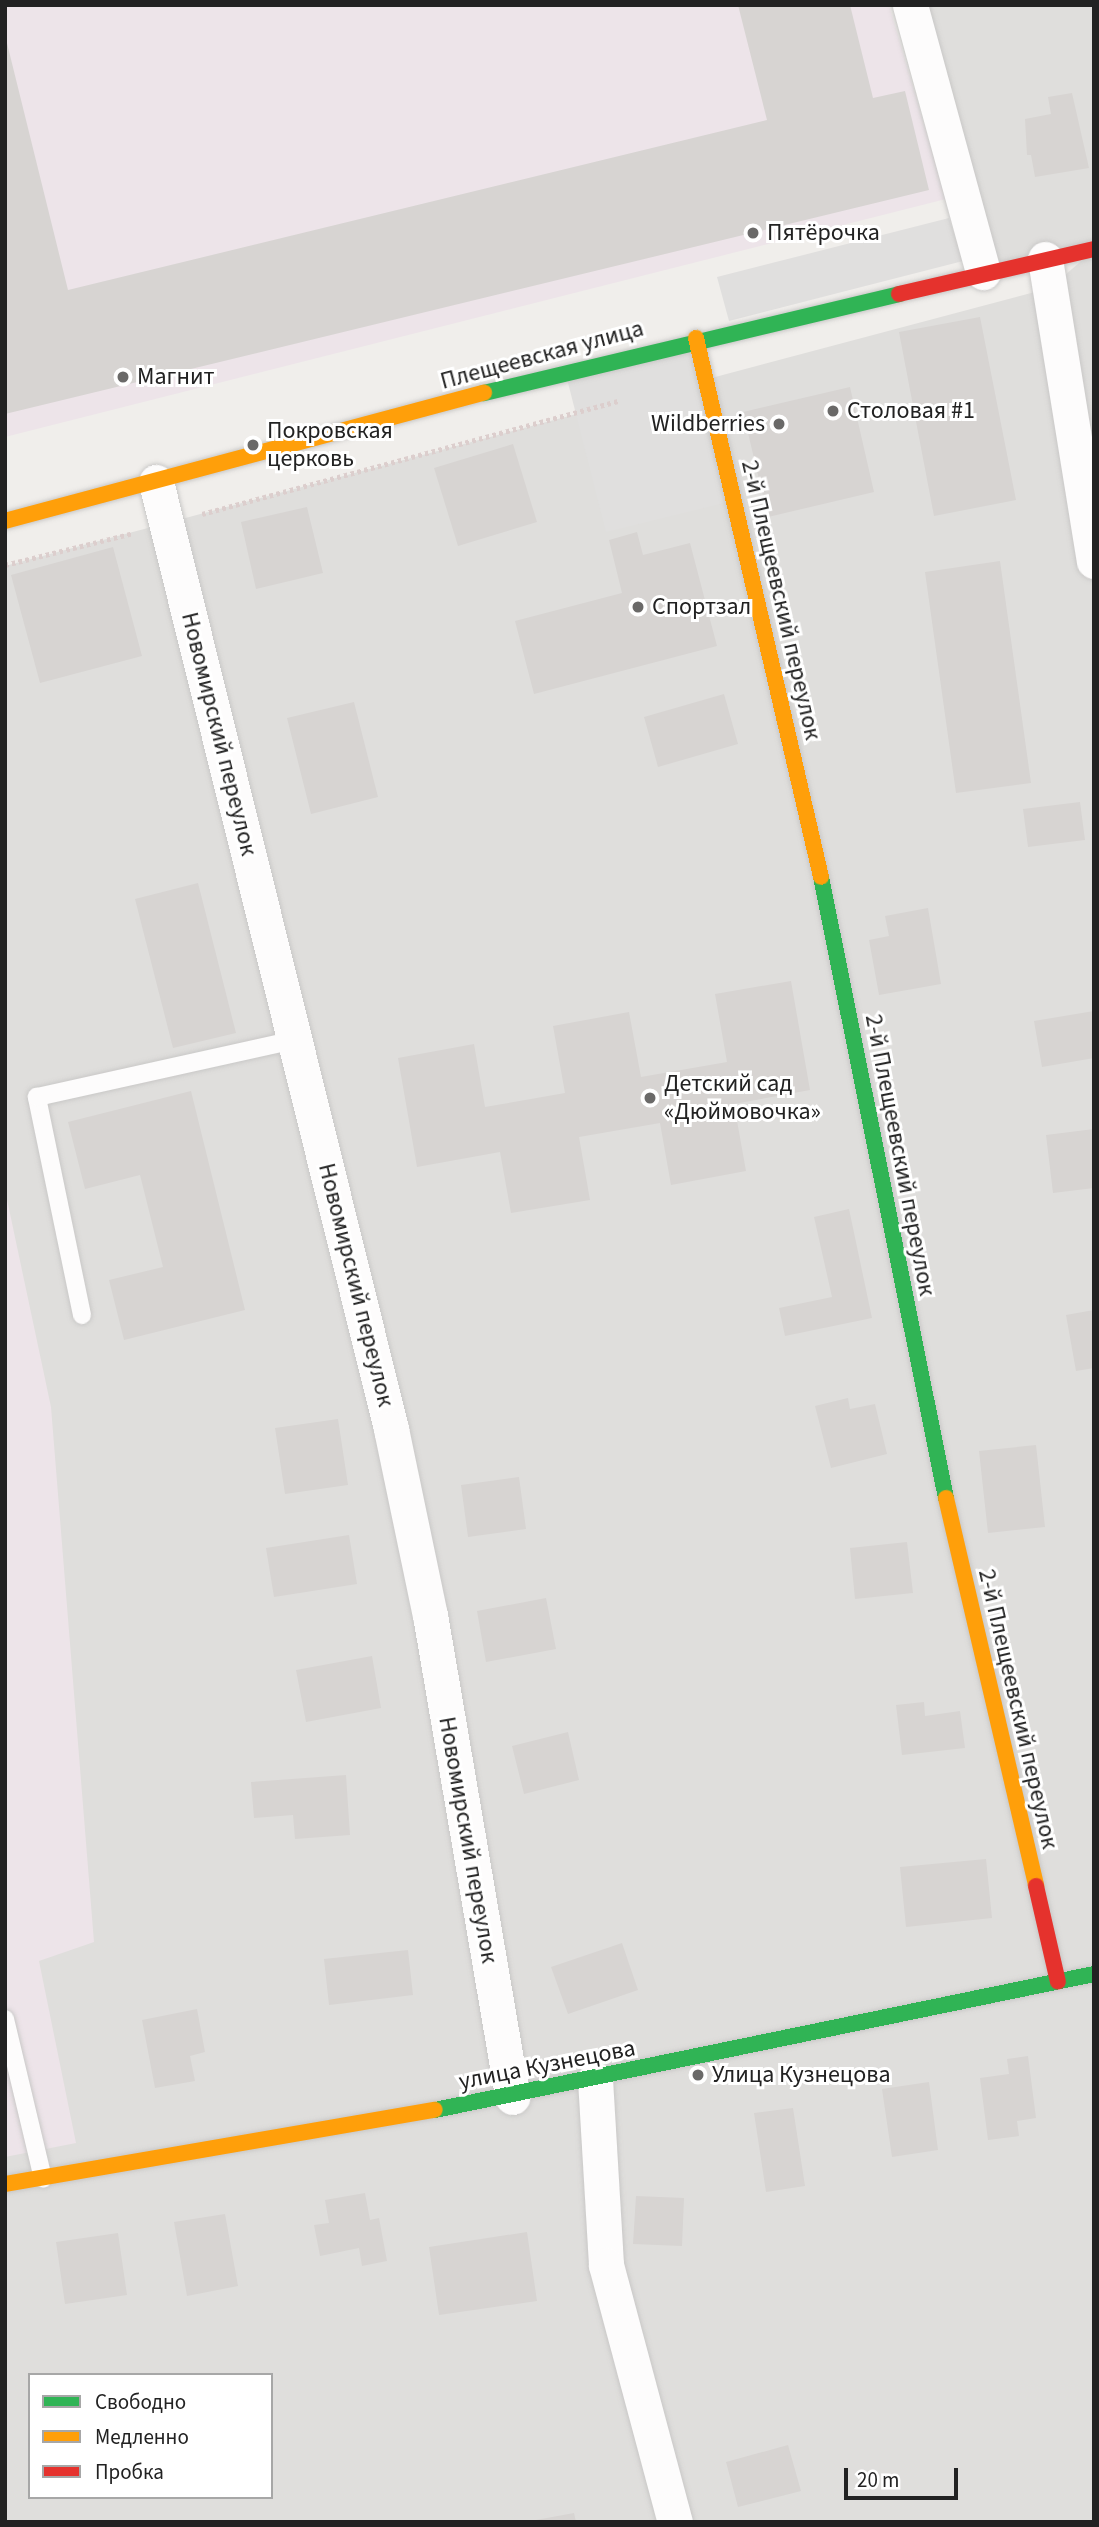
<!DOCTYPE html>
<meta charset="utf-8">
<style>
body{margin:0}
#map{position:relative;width:1099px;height:2527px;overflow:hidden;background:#f0eeeb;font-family:"Source Sans 3",sans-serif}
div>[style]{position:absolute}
.residential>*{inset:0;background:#dfdedc}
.industrial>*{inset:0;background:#ede4e9}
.parking>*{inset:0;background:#e0dfde}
.building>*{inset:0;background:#d7d4d2}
.path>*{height:4.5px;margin-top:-2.25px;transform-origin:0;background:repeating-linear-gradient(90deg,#dccecd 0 3.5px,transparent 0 7px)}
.roads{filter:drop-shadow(0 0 2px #c9c8c7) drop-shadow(0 0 2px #c9c8c7)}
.lane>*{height:18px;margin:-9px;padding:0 9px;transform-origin:9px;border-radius:9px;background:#fdfcfc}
.street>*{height:35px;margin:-17.5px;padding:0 17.5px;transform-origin:17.5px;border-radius:17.5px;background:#fdfcfc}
.fast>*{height:16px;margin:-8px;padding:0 8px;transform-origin:8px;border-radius:8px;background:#30b455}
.slow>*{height:16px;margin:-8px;padding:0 8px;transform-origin:8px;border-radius:8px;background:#ff9f0a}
.jam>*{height:16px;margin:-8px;padding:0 8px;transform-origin:8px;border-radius:8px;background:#e5322d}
.dots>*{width:19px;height:19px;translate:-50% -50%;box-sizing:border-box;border:4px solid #fff;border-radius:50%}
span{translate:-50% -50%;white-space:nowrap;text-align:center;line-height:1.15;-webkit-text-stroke:6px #fff;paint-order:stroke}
.poi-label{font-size:24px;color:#222}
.left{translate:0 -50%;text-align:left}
.right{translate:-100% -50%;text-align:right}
.street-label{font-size:24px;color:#222}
.frame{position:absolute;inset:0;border:7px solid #222;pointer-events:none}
.legend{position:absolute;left:28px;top:2373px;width:245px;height:126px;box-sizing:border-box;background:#fff;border:2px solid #a7a7a7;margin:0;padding:9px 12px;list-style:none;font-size:21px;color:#222}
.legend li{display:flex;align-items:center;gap:14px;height:35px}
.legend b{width:35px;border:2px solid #a7a7a7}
.scale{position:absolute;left:844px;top:2468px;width:114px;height:32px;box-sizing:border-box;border:4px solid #222;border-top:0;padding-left:9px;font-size:21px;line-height:24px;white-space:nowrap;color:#222;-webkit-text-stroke:5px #fff;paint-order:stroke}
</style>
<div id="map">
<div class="residential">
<i style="clip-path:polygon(912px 5px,1094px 5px,1094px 243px,986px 268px)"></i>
<i style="clip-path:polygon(evenodd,1094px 250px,1094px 2522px,5px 2522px,5px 566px,1050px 288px,1094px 250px,30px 2375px,271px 2375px,271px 2497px,30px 2497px,30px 2375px)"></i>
</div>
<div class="industrial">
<i style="clip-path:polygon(5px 5px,889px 5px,946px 199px,5px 437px)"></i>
<i style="clip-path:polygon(5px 1190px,51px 1407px,94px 1942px,39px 1961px,76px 2143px,5px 2157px)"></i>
</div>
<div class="parking">
<i style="clip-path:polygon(949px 218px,963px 261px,729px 321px,717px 277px)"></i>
<i style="clip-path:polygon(696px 338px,736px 500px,606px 532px,565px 371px)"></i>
</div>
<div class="building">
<i style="clip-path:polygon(738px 5px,850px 5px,873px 98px,905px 91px,929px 190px,5px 414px,5px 35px,68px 290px,767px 120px)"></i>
<i style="clip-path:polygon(1072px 93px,1089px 168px,1035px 177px,1031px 155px,1027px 155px,1025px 119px,1051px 114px,1048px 97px)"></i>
<i style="clip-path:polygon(980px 317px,1016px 500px,934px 516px,899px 332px)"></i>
<i style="clip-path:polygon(850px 387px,874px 492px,768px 517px,743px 412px)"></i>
<i style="clip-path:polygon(513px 444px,537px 522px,458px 546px,434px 468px)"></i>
<i style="clip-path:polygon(307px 507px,323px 573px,256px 589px,241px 522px)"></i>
<i style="clip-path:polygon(637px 532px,643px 555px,690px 543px,717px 646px,534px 694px,515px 621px,622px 593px,609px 540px)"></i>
<i style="clip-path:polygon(113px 547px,142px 656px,40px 683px,11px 575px)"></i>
<i style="clip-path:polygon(1000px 561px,1031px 783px,956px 793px,925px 572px)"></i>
<i style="clip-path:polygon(724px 694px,738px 744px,658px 767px,644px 717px)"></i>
<i style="clip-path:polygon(354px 702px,378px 797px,311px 814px,287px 718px)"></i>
<i style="clip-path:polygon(1080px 802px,1085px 840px,1028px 847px,1023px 809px)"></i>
<i style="clip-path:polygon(198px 883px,236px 1033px,173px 1048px,135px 899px)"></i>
<i style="clip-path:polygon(928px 908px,941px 984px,879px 995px,869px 940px,889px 936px,885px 916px)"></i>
<i style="clip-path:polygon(791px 981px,810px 1090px,734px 1104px,746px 1171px,671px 1185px,660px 1123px,579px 1137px,590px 1200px,511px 1213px,500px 1152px,417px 1167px,398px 1058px,474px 1044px,485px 1107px,565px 1093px,553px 1026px,629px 1012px,641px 1077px,727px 1062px,715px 994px)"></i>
<i style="clip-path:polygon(1094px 1011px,1094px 1058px,1042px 1067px,1034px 1021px)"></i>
<i style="clip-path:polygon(191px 1091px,245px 1310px,124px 1340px,109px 1280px,163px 1267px,140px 1175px,85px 1189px,68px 1122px)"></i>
<i style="clip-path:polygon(1094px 1129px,1094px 1188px,1053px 1193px,1046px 1135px)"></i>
<i style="clip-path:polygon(849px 1209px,872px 1318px,785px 1336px,779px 1308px,832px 1297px,814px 1217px)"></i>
<i style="clip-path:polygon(1094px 1310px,1094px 1368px,1076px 1371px,1066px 1315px)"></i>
<i style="clip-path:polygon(848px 1398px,850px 1409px,875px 1404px,887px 1454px,831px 1468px,815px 1406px)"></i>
<i style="clip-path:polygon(338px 1419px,348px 1485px,285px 1494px,275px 1428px)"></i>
<i style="clip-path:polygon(1036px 1445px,1045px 1527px,988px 1533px,979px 1451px)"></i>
<i style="clip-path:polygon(519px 1477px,526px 1529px,468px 1537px,461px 1485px)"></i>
<i style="clip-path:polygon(349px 1535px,357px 1584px,274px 1597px,266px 1548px)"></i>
<i style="clip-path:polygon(907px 1542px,913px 1593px,855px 1599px,850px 1548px)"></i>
<i style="clip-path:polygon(546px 1598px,556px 1649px,486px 1662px,477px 1611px)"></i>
<i style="clip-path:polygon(372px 1656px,381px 1708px,306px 1722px,296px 1670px)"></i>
<i style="clip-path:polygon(924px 1702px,925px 1716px,960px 1711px,965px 1748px,902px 1755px,896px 1705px)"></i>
<i style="clip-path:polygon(568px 1732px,579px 1780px,524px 1794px,512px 1746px)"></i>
<i style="clip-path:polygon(346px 1775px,350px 1835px,295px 1839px,293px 1815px,254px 1818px,251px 1782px)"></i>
<i style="clip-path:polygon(986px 1859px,992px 1918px,906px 1927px,900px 1867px)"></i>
<i style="clip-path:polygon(622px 1943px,638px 1990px,568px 2014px,551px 1967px)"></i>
<i style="clip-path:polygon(408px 1950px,413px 1995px,329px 2005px,324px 1959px)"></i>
<i style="clip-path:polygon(197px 2009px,205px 2052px,190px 2056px,195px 2081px,155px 2088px,142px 2020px)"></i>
<i style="clip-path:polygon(1028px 2056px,1036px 2118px,1017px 2121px,1019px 2136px,988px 2140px,980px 2078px,1009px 2074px,1007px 2059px)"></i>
<i style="clip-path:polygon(929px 2082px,938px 2150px,892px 2157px,882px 2089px)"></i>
<i style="clip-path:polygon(793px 2108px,805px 2186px,766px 2192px,754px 2113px)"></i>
<i style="clip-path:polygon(365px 2193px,370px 2220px,379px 2218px,387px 2261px,362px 2266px,359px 2248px,320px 2256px,314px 2225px,329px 2223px,325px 2200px)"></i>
<i style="clip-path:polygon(636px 2196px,684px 2198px,682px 2246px,633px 2244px)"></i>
<i style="clip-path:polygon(225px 2214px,238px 2286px,187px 2296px,174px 2222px)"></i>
<i style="clip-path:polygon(527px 2232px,537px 2301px,439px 2315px,429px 2247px)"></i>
<i style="clip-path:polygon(118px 2233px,127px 2295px,65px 2304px,56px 2242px)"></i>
<i style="clip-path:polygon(788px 2445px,801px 2491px,738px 2507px,726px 2462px)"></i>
<i style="clip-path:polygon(574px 2513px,576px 2522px,536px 2522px,536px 2520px)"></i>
</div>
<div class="path">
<i style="left:202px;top:514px;width:432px;rotate:-15.2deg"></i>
<i style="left:5px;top:565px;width:132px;rotate:-14deg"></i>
</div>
<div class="roads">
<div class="lane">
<i style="left:82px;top:1315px;width:223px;rotate:-101.7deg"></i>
<i style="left:37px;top:1097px;width:264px;rotate:-12.5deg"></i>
<i style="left:5px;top:2019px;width:164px;rotate:76.6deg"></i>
</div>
<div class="street">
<i style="left:910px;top:5px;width:277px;rotate:74.7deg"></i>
<i style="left:1045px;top:259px;width:306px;rotate:80.8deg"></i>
<i style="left:156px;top:482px;width:976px;rotate:76.06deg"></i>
<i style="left:391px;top:1429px;width:190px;rotate:78.2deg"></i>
<i style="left:430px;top:1615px;width:489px;rotate:80.3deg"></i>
<i style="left:595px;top:2079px;width:186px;rotate:86.6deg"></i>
<i style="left:606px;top:2265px;width:266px;rotate:75deg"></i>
</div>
<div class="fast">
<i style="left:484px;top:393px;width:427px;rotate:-13.4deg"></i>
<i style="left:821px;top:877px;width:633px;rotate:78.62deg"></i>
<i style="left:435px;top:2110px;width:673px;rotate:-11.66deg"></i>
</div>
<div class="slow">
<i style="left:696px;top:338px;width:553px;rotate:76.94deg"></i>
<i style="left:5px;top:521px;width:496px;rotate:-15deg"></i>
<i style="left:946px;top:1498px;width:398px;rotate:76.9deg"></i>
<i style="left:5px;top:2184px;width:436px;rotate:-9.8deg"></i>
</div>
<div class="jam">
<i style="left:899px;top:294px;width:200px;rotate:-13deg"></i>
<i style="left:1036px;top:1886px;width:98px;rotate:77.1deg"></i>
</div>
</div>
<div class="dots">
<i style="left:753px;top:233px;background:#6a6968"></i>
<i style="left:123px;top:377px;background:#6a6968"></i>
<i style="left:833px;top:411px;background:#6a6968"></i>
<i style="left:779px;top:424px;background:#6a6968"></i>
<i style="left:253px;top:445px;background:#6a6968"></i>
<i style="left:638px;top:607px;background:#6a6968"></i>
<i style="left:650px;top:1098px;background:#6a6968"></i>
<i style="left:698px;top:2075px;background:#6a6968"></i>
</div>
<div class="poi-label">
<span class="left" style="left:767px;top:233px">Пятёрочка</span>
<span class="left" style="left:137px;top:377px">Магнит</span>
<span class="left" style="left:847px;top:411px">Столовая #1</span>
<span class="right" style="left:765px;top:424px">Wildberries</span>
<span class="left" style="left:267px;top:445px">Покровская<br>церковь</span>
<span class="left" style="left:652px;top:607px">Спортзал</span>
<span class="left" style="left:664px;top:1098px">Детский сад<br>«Дюймовочка»</span>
<span class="left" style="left:712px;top:2075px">Улица Кузнецова</span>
</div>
<div class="street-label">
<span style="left:542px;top:355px;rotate:-15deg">Плещеевская улица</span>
<span style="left:781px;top:600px;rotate:77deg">2-й Плещеевский переулок</span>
<span style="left:219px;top:734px;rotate:76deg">Новомирский переулок</span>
<span style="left:900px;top:1155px;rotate:79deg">2-й Плещеевский переулок</span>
<span style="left:356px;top:1285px;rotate:76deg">Новомирский переулок</span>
<span style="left:1018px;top:1709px;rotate:77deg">2-й Плещеевский переулок</span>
<span style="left:468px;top:1840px;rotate:80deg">Новомирский переулок</span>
<span style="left:547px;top:2065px;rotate:-11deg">улица Кузнецова</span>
</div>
<div class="frame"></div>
<ul class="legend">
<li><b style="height:9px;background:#30b455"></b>Свободно</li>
<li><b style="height:9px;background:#ff9f0a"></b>Медленно</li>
<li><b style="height:9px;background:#e5322d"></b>Пробка</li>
</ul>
<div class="scale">20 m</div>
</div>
